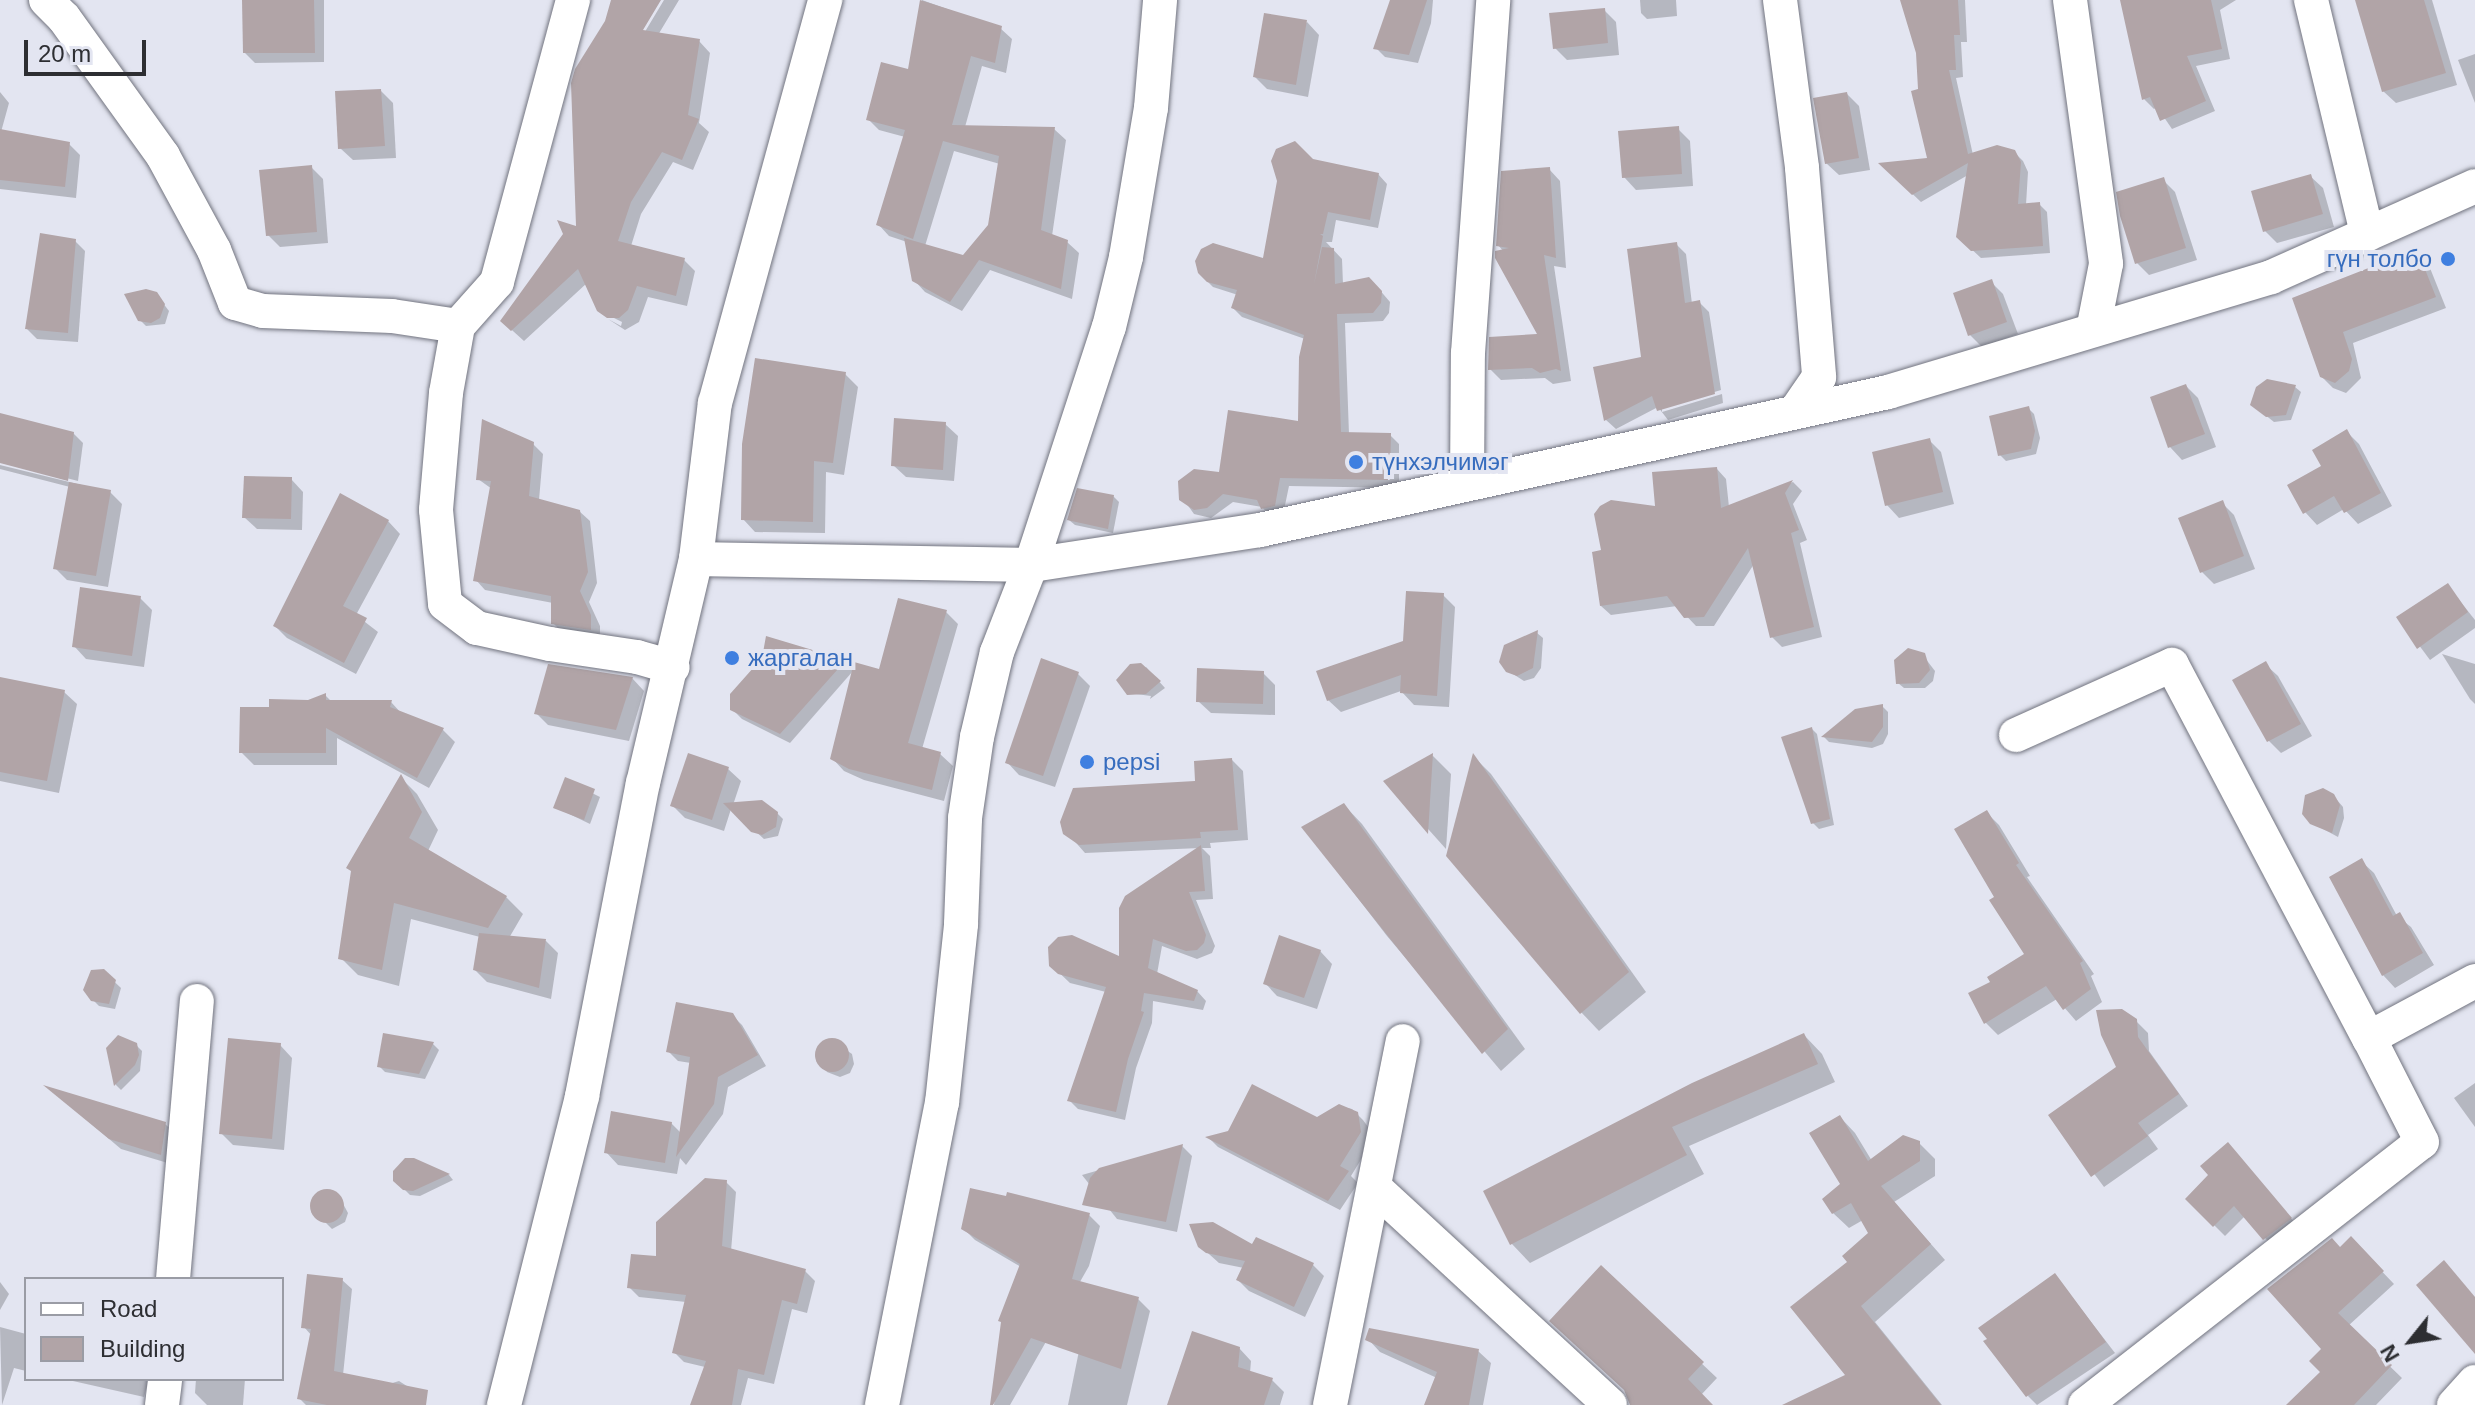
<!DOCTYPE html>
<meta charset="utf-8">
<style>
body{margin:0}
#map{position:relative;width:2475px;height:1405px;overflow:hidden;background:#e3e5f1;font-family:Helvetica,sans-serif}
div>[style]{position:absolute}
.shadow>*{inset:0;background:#0003}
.building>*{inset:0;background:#b1a4a7}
.round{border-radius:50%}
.roads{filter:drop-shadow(0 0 2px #72747f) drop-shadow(0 0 2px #72747f)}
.minor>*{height:34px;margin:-17px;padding:0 17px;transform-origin:17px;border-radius:17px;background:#fff}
.dots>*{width:22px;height:22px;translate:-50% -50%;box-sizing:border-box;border:4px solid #e3e5f1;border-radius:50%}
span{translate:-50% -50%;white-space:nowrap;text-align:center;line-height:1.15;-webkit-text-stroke:8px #e3e5f1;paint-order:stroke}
.shop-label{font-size:24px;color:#366cbe}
.right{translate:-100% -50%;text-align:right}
.left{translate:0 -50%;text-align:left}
.legend{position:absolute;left:24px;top:1277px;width:260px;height:104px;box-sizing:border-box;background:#e3e5f1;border:2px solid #9a9ca5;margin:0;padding:10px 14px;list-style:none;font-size:24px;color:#2d2e32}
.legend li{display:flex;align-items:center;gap:16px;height:40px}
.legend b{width:40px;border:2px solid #9a9ca5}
.north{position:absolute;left:2371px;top:1301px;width:80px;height:80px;-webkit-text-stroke:6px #e3e5f1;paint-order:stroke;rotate:240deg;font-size:22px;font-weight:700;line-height:32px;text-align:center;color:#2d2e32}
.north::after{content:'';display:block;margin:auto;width:28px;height:36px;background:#2d2e32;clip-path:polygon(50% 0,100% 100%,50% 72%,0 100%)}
.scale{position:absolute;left:24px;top:40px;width:122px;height:36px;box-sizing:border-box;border:4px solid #2d2e32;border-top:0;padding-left:10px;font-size:24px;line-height:28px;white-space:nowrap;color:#2d2e32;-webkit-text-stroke:6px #e3e5f1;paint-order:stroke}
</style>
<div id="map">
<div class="shadow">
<i style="clip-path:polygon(264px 0,324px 0,324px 62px,255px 63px,244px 52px)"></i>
<i style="clip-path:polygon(614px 0,659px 0,636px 38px,640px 40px,664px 0,679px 0,658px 35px,699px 41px,710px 53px,699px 123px,709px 132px,693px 170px,673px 162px,641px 214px,631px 246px,684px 260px,695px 271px,687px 306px,648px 297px,639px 322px,625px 330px,608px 319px,621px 326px,622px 322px,604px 313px,587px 283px,524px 341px,502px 321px,579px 229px,607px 22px)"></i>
<i style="clip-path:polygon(evenodd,922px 0,1000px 28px,1012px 39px,1006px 73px,982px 66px,965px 127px,1054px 129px,1066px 140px,1052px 236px,1067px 242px,1079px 253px,1072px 299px,990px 270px,962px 311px,925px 292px,914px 280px,907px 242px,889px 236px,878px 224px,905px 137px,879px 130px,868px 119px,910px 71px,922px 0,954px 151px,1000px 164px,990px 226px,964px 257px,925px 246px,954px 151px)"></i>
<i style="clip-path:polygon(1393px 0,1433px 0,1431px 23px,1418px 63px,1385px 57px,1376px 48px)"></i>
<i style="clip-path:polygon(1640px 0,1676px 0,1677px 16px,1647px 19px,1641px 13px)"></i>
<i style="clip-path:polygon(1902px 0,1965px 0,1967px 42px,1961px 42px,1963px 77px,1956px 78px,1973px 155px,2014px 152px,2023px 161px,2028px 172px,2026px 205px,2039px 204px,2047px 212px,2050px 253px,1981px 258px,1967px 245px,1968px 175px,1921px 202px,1882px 165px,1929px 160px,1918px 52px)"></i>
<i style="clip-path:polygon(2121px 0,2236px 0,2220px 10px,2230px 59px,2196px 66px,2215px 111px,2172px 129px,2157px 107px,2154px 109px,2144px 99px)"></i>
<i style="clip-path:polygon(2357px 0,2432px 0,2457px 85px,2396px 103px,2383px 91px)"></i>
<i style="clip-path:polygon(1604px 10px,1616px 22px,1619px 55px,1567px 60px,1555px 48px)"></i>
<i style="clip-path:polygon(1307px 22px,1319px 35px,1308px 97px,1267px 89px,1255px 77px)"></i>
<i style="clip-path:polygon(2475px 54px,2475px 103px,2458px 60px)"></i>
<i style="clip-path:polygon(381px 91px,393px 103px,396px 158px,353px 160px,340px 148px)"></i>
<i style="clip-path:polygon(0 92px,9px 103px,1px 132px,69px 144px,80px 155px,76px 198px,0 189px)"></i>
<i style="clip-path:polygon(1847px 94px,1859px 106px,1870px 170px,1839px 175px,1826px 163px)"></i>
<i style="clip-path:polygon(1678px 129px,1690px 141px,1693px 186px,1636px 190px,1624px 177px)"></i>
<i style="clip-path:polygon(1312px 161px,1378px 174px,1387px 184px,1378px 228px,1336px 220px,1332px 242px,1326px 242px,1342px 259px,1343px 284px,1378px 288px,1390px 302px,1389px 313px,1383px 321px,1345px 323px,1349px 434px,1390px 435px,1399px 444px,1399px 488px,1289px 486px,1283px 515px,1272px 518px,1262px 507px,1233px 502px,1211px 518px,1194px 514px,1179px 493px,1184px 477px,1221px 474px,1300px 423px,1305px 339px,1242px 317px,1233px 308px,1238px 295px,1213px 287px,1203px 277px,1264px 260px)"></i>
<i style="clip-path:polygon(311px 167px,323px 179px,328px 243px,280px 247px,268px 235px)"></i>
<i style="clip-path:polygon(1549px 169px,1560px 181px,1566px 268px,1554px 266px,1571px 381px,1553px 384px,1545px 378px,1501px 380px,1490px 369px,1540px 336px,1504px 252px,1498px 245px)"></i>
<i style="clip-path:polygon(2310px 176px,2323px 188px,2334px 227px,2277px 243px,2265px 231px)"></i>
<i style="clip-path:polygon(2163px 180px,2175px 192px,2197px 260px,2149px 275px,2137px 263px)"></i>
<i style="clip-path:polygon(75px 241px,85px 251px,78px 342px,37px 339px,27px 329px)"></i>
<i style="clip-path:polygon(1676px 244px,1686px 254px,1692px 304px,1700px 303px,1709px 312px,1721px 390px,1662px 408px,1662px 412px,1722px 394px,1723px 403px,1668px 420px,1658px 407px,1616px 429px,1606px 420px,1595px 369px,1644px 359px)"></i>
<i style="clip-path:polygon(2417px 252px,2428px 263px,2446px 308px,2353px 343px,2361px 378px,2346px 393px,2333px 388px,2321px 376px,2295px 299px)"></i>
<i style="clip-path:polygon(1991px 282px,2003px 294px,2018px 334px,1982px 347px,1970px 335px)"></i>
<i style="clip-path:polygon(159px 298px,169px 311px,165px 324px,146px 326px,140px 320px)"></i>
<i style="clip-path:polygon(845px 374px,858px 387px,844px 475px,826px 472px,825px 533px,755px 532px,743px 519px)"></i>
<i style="clip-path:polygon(2186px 386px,2198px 398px,2216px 447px,2182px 460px,2170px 447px,2152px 399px)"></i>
<i style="clip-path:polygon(2295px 387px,2301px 392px,2291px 420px,2274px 422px,2259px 410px)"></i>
<i style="clip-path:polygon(2028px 408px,2034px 414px,2040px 438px,2036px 454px,2006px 461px,2000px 455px)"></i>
<i style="clip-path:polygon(0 414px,73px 433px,83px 443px,78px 481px,0 461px)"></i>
<i style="clip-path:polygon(945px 424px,958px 436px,954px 481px,906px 477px,893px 465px)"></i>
<i style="clip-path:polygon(2347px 432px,2359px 444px,2392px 506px,2358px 524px,2344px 509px,2317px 525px,2305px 512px,2323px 466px)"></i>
<i style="clip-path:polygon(1929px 440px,1941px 452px,1954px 504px,1899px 518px,1887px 505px)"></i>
<i style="clip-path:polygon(533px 444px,543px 454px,539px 500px,579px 511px,590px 521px,597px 583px,589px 602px,600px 626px,600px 639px,563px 633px,553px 623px,553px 603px,485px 590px,476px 580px,492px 489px,478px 479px)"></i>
<i style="clip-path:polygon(0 465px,110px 492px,122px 504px,108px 587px,67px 580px,55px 568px,70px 487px,0 469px)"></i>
<i style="clip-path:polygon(1717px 469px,1726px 479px,1729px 507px,1793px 482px,1802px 491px,1793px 504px,1807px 540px,1800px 543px,1822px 637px,1782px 647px,1772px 637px,1754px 564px,1714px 626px,1696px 626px,1677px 606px,1611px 615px,1601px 606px,1603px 552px,1657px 508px)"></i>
<i style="clip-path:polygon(291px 479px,303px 492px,302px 530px,257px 529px,244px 517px)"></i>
<i style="clip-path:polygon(1113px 496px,1119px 502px,1113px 533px,1075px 525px,1069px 520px)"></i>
<i style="clip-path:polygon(2222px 503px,2234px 515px,2255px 569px,2214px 584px,2202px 572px)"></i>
<i style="clip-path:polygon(388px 521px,400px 534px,356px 615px,378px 632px,356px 674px,287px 638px,275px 626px)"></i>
<i style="clip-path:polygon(2448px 586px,2475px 620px,2475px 628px,2430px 660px,2398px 617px)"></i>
<i style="clip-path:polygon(1443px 595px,1455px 607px,1449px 707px,1414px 705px,1401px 691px,1341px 712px,1328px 700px,1405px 642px)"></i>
<i style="clip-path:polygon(140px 598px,152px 610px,144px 667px,86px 659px,74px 646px)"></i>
<i style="clip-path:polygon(946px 612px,958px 624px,922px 749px,940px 754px,953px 766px,944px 801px,864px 780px,844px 771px,832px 758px,853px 671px,790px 743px,742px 719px,732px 709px,845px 661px,854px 670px,880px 672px)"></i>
<i style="clip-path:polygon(1537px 633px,1543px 638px,1541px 668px,1534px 678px,1524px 681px,1510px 672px)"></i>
<i style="clip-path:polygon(2442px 654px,2475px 664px,2475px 704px,2470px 699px)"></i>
<i style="clip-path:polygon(1925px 658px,1935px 671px,1933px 681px,1925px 688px,1904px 688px,1898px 683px)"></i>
<i style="clip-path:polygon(2265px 664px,2278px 676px,2312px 736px,2281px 753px,2269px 741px,2235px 681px)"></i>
<i style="clip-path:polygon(1146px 667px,1165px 688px,1150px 699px,1151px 696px,1128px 693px)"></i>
<i style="clip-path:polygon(1263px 673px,1275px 685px,1275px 715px,1211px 713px,1198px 701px)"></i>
<i style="clip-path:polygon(1078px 674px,1090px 686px,1055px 787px,1019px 775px,1007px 762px)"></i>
<i style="clip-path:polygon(632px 678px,644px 691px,629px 741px,548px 725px,536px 713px)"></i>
<i style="clip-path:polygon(0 679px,64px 692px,77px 704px,59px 793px,0 781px)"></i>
<i style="clip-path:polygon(326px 696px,332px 702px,391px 702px,402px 714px,443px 730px,455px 742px,429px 788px,337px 738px,337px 765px,254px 765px,241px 752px,309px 702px)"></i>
<i style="clip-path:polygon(1882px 706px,1888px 712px,1888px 734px,1883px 744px,1872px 748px,1829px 742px,1824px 737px,1856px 711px)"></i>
<i style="clip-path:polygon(1812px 729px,1817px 734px,1834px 825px,1819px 829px,1813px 823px)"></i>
<i style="clip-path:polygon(1433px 756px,1451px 774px,1446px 849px,1386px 782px)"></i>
<i style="clip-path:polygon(1474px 757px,1491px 774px,1646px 992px,1599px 1031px,1581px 1012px)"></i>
<i style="clip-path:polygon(1232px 760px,1243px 771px,1248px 840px,1210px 843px,1211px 848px,1202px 848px,1210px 856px,1213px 899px,1196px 900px,1215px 946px,1212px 953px,1197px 959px,1162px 946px,1157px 974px,1197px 991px,1206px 1001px,1203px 1010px,1153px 1001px,1152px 1023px,1136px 1068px,1125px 1120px,1078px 1109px,1069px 1100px,1106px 992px,1070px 983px,1051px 965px,1121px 959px,1200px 848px,1085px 853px,1063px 828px,1197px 782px)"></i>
<i style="clip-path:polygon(728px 769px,741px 781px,733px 805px,777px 813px,783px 819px,778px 836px,764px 839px,731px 809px,724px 831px,685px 818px,673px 806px)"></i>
<i style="clip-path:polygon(401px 778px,417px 794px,438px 830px,428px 851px,506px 897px,523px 914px,509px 938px,546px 941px,558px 953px,551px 999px,487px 982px,475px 970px,480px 937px,411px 919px,399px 986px,358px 975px,341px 958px)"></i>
<i style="clip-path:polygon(566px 780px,600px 797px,590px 824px,555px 807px)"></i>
<i style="clip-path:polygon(2337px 800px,2343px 807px,2344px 818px,2338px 837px,2312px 823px)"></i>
<i style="clip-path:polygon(1344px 805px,1362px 824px,1525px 1049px,1501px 1071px,1387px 936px,1304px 828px)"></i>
<i style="clip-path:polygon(1986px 812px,1999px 825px,2030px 876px,2027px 877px,2094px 974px,2091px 976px,2102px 1002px,2076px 1021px,2057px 999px,1998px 1035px,1986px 1023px,1971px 994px,1992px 982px,2027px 955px,1996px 898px)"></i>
<i style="clip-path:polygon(2361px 861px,2374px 873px,2397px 916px,2411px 927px,2434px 965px,2395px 988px,2383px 975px)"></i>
<i style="clip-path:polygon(1320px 951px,1332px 964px,1317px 1009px,1277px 996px,1265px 983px)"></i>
<i style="clip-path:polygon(104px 972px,121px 988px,115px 1009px,99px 1006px,92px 999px)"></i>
<i style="clip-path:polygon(732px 1015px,742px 1025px,766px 1066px,728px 1087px,723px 1114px,686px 1165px,680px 1158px,677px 1174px,618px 1165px,606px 1152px,671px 1123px,681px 1133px,691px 1063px,678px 1061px,668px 1051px)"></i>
<i style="clip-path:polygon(2136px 1021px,2148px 1033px,2149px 1051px,2188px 1106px,2148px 1135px,2158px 1149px,2104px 1187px,2051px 1116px,2118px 1067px)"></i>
<i style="clip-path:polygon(385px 1035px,433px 1044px,439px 1050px,425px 1079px,385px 1072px,379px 1066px)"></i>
<i style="clip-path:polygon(1804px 1035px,1822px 1054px,1835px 1082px,1689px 1146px,1704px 1174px,1530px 1263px,1512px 1244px,1486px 1192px)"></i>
<i style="clip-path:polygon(832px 1040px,852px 1054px,854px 1064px,850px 1073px,840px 1077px,827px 1072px,815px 1056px,823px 1043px)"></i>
<i style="clip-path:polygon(136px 1045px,142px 1051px,140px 1071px,121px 1090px,116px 1085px,108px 1049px)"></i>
<i style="clip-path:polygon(280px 1045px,292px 1058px,284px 1150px,233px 1145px,221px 1133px)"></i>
<i style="clip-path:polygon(2475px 1083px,2475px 1127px,2454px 1098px)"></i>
<i style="clip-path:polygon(50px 1089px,165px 1124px,176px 1134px,171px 1164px,121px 1149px)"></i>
<i style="clip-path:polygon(1339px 1106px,1352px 1109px,1363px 1120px,1371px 1131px,1371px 1143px,1351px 1176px,1358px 1183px,1340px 1210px,1218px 1147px,1209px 1138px,1317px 1119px)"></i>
<i style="clip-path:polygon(1840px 1117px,1855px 1133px,1872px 1161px,1919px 1143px,1935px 1159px,1935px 1176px,1894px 1202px,1945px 1260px,1875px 1322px,1942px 1405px,1800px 1405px,1848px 1376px,1850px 1262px,1871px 1233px,1863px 1220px,1849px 1228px,1833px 1213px,1842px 1185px)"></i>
<i style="clip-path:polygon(1182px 1146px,1192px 1156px,1177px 1232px,1117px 1219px,1082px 1175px)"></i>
<i style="clip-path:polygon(2238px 1156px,2301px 1230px,2276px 1250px,2245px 1216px,2225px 1236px,2188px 1199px)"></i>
<i style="clip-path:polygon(405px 1160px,449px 1175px,453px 1180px,420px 1196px,410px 1195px,395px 1180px)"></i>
<i style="clip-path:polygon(726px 1182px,736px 1192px,731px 1251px,805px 1271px,815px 1281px,807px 1313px,792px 1309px,774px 1384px,748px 1378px,741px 1405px,696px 1405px,705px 1367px,684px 1362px,674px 1352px,686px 1302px,639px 1297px,629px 1287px)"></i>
<i style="clip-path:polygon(318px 1192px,335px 1194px,341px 1200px,348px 1213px,345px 1222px,332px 1229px,312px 1209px)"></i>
<i style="clip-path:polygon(1089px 1215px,1100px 1226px,1089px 1266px,1010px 1405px,994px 1405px,1003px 1323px,1021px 1267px,975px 1240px,963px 1228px)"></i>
<i style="clip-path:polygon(2351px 1239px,2394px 1284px,2348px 1326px,2402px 1378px,2376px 1405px,2289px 1405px,2323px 1372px,2340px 1249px)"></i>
<i style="clip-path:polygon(1200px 1246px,1253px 1247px,1313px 1265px,1324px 1276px,1305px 1317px,1249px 1291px,1238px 1280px,1244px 1268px,1219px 1263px)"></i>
<i style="clip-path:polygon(1601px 1268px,1717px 1378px,1701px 1395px,1711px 1405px,1633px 1405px)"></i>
<i style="clip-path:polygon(2055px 1275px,2115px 1353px,2037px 1405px,2028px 1396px)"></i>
<i style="clip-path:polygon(342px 1280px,352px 1289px,343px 1375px,389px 1384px,399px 1381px,410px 1388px,422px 1405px,306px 1405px,299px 1398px,312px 1336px,304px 1327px)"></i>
<i style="clip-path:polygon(0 1282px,9px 1294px,0 1310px)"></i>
<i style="clip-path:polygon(1092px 1287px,1138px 1299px,1150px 1311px,1127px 1405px,1068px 1405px)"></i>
<i style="clip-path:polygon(0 1327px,26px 1334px,26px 1371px,14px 1368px,2px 1405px)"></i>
<i style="clip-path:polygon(1368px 1339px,1478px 1351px,1491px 1363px,1483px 1405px,1426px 1405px,1437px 1378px,1380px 1352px)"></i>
<i style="clip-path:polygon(1239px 1348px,1251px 1361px,1250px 1373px,1272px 1380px,1284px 1392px,1280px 1405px,1201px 1405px)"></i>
<i style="clip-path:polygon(64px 1379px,149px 1379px,144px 1397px)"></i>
<i style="clip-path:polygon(196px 1379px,245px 1379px,243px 1405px,207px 1405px,195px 1393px)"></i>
</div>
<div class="building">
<i style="clip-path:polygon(242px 0,314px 0,315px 53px,243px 53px)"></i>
<i style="clip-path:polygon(611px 0,661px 0,643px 30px,700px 39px,688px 115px,699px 119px,682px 160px,662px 152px,631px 202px,618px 241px,685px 258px,676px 296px,637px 286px,628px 310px,619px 318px,607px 318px,597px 311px,578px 269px,511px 331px,500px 321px,563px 234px,557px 220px,576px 226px,571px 83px,575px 69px,605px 21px)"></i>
<i style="clip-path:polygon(920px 0,1002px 26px,995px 63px,971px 56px,952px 125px,1055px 127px,1041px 230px,1068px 240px,1061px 289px,979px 260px,950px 302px,912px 281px,904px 238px,963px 255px,988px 225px,999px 156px,943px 141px,913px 239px,876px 225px,905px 130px,866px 120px,881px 62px,908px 69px)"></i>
<i style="clip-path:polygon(1390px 0,1427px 0,1409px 55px,1373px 49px)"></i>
<i style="clip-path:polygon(1900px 0,1958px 0,1960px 35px,1954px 35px,1956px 70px,1949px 70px,1968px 154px,1997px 145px,2015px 150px,2021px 162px,2018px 204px,2040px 202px,2043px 246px,1971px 251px,1956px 237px,1968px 163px,1912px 195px,1878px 163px,1927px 158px,1911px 91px,1918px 89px,1916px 53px)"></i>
<i style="clip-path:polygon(2120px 0,2211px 0,2222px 49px,2187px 56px,2206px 101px,2160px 121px,2150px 97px,2142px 100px)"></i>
<i style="clip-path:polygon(2355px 0,2424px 0,2446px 73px,2382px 92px)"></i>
<i style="clip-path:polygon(1605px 8px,1608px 43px,1553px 49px,1549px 13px)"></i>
<i style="clip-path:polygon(1264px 13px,1307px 20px,1296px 85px,1253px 77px)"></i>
<i style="clip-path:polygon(381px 89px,385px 146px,338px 149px,335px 91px)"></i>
<i style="clip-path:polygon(1847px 92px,1859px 158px,1825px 164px,1813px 98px)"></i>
<i style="clip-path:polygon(1679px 126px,1682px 174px,1622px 178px,1618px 131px)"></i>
<i style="clip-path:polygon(0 129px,70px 142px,65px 187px,0 180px)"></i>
<i style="clip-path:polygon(1295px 141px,1313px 159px,1379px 173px,1370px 220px,1328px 212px,1323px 234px,1320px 234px,1323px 236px,1314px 284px,1322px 247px,1334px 248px,1335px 284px,1369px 277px,1382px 291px,1381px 303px,1373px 313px,1337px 314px,1341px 432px,1391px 433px,1390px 480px,1280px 478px,1275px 506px,1261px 509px,1257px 500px,1223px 494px,1207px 508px,1194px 510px,1179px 500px,1178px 481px,1194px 469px,1219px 472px,1228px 410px,1298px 421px,1299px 357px,1304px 335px,1231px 308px,1237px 290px,1207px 282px,1198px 273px,1195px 261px,1201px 249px,1213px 243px,1263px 258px,1277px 181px,1271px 161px,1276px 149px)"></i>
<i style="clip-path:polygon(312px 165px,317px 232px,266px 236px,259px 170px)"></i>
<i style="clip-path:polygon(1550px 167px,1556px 258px,1544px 255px,1561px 371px,1556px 369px,1540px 373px,1532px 368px,1488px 370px,1489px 337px,1537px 334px,1495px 258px,1495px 251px,1509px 248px,1496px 246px,1501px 171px)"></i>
<i style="clip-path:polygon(2311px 174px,2323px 214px,2263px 232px,2251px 191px)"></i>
<i style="clip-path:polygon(2164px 177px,2186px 248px,2135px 264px,2120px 216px,2116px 192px)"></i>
<i style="clip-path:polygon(40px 233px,76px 239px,68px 333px,25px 329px)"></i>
<i style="clip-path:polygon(1677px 242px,1685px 303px,1700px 300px,1715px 394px,1657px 411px,1652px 396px,1604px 421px,1593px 367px,1641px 357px,1627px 249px)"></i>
<i style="clip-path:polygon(2417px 249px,2436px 297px,2343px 332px,2352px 359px,2349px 371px,2335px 383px,2320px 377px,2292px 298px)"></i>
<i style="clip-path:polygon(1992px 279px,2007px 322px,1968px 336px,1953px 293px)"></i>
<i style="clip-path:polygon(146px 289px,157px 292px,165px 304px,160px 318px,151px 323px,138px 321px,124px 294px)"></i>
<i style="clip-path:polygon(755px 358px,846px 372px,833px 463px,814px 461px,813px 522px,741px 520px,742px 444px)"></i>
<i style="clip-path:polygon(2267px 379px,2296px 385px,2286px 415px,2266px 417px,2250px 405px,2256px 387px)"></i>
<i style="clip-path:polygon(2186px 384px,2205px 434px,2168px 448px,2150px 397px)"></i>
<i style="clip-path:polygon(2029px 406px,2035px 431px,2031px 449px,1998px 456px,1989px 416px)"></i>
<i style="clip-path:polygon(0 413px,74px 432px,68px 481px,0 463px)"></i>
<i style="clip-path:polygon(894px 418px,946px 422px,943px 470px,891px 466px)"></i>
<i style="clip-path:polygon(482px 419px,534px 442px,529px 496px,580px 510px,588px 572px,580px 591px,591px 615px,591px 630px,551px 624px,551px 596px,473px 581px,491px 481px,476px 480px)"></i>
<i style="clip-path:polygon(2347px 429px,2381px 493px,2344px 513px,2334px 496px,2303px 514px,2287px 485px,2321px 466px,2312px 450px)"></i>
<i style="clip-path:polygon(1930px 438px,1943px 492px,1885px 506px,1872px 452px)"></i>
<i style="clip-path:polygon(1717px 467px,1721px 508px,1793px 480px,1785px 493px,1799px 530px,1791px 533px,1814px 627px,1770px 638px,1748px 548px,1704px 617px,1684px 618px,1667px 596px,1600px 606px,1592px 552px,1601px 550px,1594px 514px,1600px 506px,1611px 500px,1655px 506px,1652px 472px)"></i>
<i style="clip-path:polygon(244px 476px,292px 477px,291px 519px,242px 518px)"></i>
<i style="clip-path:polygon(69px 482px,111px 490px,96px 576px,53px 569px)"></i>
<i style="clip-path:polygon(1077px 488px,1114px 495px,1108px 529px,1067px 520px)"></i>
<i style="clip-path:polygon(340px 493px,389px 520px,343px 606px,367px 618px,344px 663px,273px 626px)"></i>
<i style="clip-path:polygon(2223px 500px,2244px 556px,2200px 573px,2178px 518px)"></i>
<i style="clip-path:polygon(2448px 583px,2468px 612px,2417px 649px,2396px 617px)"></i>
<i style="clip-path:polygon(80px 587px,141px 596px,132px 656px,72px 647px)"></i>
<i style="clip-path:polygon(1406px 591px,1444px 593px,1437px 696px,1400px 693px,1401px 675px,1327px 701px,1316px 671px,1403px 641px)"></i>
<i style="clip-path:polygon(898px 598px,947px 610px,908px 743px,941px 752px,932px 790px,849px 769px,830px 759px,854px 662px,879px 669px)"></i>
<i style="clip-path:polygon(1538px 630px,1533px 668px,1517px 676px,1506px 672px,1499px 662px,1504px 645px)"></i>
<i style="clip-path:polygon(766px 636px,846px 660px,780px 734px,730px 710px,730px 694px,762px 658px)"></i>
<i style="clip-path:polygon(1908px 648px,1925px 653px,1930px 670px,1919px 683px,1896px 684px,1894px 660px)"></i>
<i style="clip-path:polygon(1041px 658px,1079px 672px,1043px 776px,1005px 763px)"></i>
<i style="clip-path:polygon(2266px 661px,2301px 724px,2267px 742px,2232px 680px)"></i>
<i style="clip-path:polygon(1141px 663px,1161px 681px,1146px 694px,1127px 695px,1116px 680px,1130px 664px)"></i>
<i style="clip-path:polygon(548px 664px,633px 677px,616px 730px,534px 714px)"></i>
<i style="clip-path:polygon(1197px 668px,1264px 671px,1263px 704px,1196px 702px)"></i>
<i style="clip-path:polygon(0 677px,65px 690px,47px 781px,0 772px)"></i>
<i style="clip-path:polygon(326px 693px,326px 700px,392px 700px,390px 707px,444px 728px,417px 778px,326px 728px,326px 753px,239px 753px,240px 707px,269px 707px,269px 699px,308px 700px)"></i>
<i style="clip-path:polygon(1883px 704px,1883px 727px,1872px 742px,1821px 737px,1855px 709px)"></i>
<i style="clip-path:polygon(1812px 727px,1830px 819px,1811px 824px,1781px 737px)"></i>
<i style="clip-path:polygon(688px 753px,729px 767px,712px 820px,670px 806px)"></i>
<i style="clip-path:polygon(1433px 753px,1428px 834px,1383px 781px)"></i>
<i style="clip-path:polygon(1473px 753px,1629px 972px,1580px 1014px,1446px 856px)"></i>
<i style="clip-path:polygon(1232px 758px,1238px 830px,1200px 832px,1201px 838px,1079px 845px,1063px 834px,1060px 822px,1073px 788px,1195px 781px,1194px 761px)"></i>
<i style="clip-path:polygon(401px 774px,422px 812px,409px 838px,507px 896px,488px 928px,394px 903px,382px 970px,338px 959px,351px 871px,346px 868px)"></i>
<i style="clip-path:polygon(565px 777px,595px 789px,584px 820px,553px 808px)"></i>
<i style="clip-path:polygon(2323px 788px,2334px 794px,2340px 805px,2332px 833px,2310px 824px,2302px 814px,2305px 795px)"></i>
<i style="clip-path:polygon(762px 800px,778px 812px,776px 827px,762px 835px,751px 832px,723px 803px)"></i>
<i style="clip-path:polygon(1344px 803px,1508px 1029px,1482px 1054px,1301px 827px)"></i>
<i style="clip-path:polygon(1987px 810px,2019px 863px,2016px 865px,2083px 961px,2080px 963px,2091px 989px,2063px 1010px,2046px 986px,1984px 1024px,1968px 993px,1990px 982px,1987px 977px,2024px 954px,1989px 900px,1994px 897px,1954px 829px)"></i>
<i style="clip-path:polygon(1201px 845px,1205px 891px,1189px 892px,1206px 935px,1204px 943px,1197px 950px,1186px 951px,1153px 939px,1148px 968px,1198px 990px,1194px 1001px,1144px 993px,1141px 1011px,1144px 1012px,1128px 1059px,1116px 1112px,1067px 1101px,1106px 987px,1058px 974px,1049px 966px,1048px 947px,1058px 937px,1072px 935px,1119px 956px,1119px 908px,1125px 896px)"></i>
<i style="clip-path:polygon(2362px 858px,2393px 916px,2400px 912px,2423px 953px,2382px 976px,2329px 877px)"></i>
<i style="clip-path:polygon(479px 933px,546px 939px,539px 988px,473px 970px)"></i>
<i style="clip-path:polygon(1279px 935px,1321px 950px,1304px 998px,1263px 984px)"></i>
<i style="clip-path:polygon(104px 969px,116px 980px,109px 1004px,91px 1001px,83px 990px,91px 970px)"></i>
<i style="clip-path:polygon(676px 1002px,733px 1013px,758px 1055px,718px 1077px,714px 1104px,676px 1157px,690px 1057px,666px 1052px)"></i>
<i style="clip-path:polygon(2122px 1009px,2137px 1019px,2138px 1037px,2179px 1094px,2138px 1123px,2148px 1136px,2091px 1177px,2048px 1115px,2116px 1067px,2101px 1035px,2096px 1010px)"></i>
<i style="clip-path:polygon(383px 1033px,434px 1042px,419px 1074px,377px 1067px)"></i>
<i style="clip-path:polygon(1804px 1033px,1818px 1064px,1672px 1127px,1687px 1155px,1510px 1245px,1483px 1191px,1692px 1083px)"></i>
<i style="clip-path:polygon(118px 1035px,137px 1043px,139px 1055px,135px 1065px,114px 1086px,106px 1048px)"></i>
<i class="round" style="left:815px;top:1038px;width:34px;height:34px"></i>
<i style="clip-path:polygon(228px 1038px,281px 1043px,272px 1139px,219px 1134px)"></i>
<i style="clip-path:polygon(1252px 1084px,1317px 1117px,1339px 1104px,1358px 1112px,1361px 1132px,1340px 1166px,1349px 1171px,1328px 1201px,1205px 1137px,1228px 1131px)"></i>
<i style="clip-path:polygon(43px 1085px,166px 1122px,161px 1155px,109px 1139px)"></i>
<i style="clip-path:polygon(611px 1111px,672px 1122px,665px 1163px,604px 1153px)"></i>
<i style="clip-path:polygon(1840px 1115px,1868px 1161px,1903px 1135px,1920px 1141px,1920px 1161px,1881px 1186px,1931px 1244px,1861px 1306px,1941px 1405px,1782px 1405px,1845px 1375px,1790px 1307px,1847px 1262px,1842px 1256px,1868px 1233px,1851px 1203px,1832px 1214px,1822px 1199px,1840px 1184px,1809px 1133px)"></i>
<i style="clip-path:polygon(2228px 1142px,2292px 1218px,2263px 1240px,2234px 1206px,2213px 1227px,2185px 1199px,2208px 1175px,2200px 1166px)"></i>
<i style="clip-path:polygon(1183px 1144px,1166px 1222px,1082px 1205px,1090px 1178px,1099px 1168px)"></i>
<i style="clip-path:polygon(405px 1158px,414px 1158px,450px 1174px,413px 1191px,403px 1190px,393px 1181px,393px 1171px)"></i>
<i style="clip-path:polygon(705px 1178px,727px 1180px,722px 1246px,806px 1269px,797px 1304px,782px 1300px,764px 1375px,738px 1369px,732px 1405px,690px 1405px,706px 1361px,672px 1353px,686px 1295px,627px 1288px,631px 1254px,656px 1256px,656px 1222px)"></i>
<i style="clip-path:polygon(970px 1188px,1006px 1196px,1007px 1192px,1090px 1213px,1072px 1279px,1139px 1297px,1121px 1369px,1031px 1338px,993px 1405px,990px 1405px,1001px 1322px,998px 1321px,1020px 1264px,961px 1229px)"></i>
<i class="round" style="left:310px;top:1189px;width:34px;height:34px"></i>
<i style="clip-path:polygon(1213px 1222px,1252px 1244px,1256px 1237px,1314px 1263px,1294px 1307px,1236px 1280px,1245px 1261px,1206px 1253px,1198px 1247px,1189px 1224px)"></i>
<i style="clip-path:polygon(2351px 1236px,2384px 1271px,2338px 1313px,2392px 1365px,2354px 1405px,2286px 1405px,2320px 1372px,2309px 1361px,2321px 1349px,2267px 1289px,2332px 1238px,2340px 1247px)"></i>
<i style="clip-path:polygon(2444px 1260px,2475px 1297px,2475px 1354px,2416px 1285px)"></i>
<i style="clip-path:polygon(1601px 1265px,1704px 1362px,1688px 1379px,1713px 1405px,1630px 1405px,1624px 1390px,1549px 1321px)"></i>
<i style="clip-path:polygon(2055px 1273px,2106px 1342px,2026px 1397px,1983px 1341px,1987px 1339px,1978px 1328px)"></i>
<i style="clip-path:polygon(307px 1274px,343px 1278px,334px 1371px,428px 1390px,426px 1405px,327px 1405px,297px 1399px,311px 1329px,301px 1328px)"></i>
<i style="clip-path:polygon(1369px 1328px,1479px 1349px,1469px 1405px,1424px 1405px,1437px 1372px,1365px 1340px)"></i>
<i style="clip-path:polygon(1192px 1331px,1240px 1347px,1238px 1367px,1273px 1378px,1264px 1405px,1167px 1405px)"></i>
</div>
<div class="roads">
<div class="minor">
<i style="left:46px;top:0;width:25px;rotate:45deg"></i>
<i style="left:64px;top:18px;width:170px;rotate:54.3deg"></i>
<i style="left:163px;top:156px;width:107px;rotate:61.5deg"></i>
<i style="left:214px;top:250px;width:57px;rotate:68.4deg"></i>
<i style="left:235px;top:303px;width:29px;rotate:16deg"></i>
<i style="left:263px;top:311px;width:129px;rotate:2.2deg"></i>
<i style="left:392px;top:316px;width:67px;rotate:8.6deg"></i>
<i style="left:573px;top:0;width:292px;rotate:105.1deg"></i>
<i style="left:497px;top:282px;width:59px;rotate:131.6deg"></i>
<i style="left:458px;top:326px;width:68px;rotate:100.2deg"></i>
<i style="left:446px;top:393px;width:117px;rotate:94.9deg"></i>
<i style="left:436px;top:510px;width:94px;rotate:84.5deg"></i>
<i style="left:445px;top:604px;width:40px;rotate:37deg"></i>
<i style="left:477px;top:628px;width:75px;rotate:12.4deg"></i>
<i style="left:550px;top:644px;width:88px;rotate:8.5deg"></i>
<i style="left:637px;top:657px;width:37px;rotate:16deg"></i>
<i style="left:1780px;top:0;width:169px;rotate:82.5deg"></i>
<i style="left:1802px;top:168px;width:210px;rotate:85.3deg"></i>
<i style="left:1819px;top:377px;width:42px;rotate:124.4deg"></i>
<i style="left:2070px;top:0;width:266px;rotate:82.2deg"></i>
<i style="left:2106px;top:264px;width:67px;rotate:101.1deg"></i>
<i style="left:2311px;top:0;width:241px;rotate:76.5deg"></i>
<i style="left:1467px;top:484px;width:131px;rotate:-89.6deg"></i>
<i style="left:1468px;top:353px;width:354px;rotate:-85.9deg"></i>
<i style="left:696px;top:559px;width:335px;rotate:1deg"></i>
<i style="left:1031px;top:565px;width:250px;rotate:-71.9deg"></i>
<i style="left:1109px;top:327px;width:72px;rotate:-76.3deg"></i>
<i style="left:1126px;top:257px;width:151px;rotate:-80.5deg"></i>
<i style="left:1151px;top:108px;width:108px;rotate:-85.2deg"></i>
<i style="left:2016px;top:735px;width:171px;rotate:-24.2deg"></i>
<i style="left:2172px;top:665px;width:422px;rotate:62.2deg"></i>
<i style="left:1374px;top:1187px;width:321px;rotate:42.7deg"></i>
<i style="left:173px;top:1279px;width:279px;rotate:-85.1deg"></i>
<i style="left:162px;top:1405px;width:26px;rotate:-83deg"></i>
<i style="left:504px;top:1405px;width:319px;rotate:-75.8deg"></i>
<i style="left:582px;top:1096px;width:319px;rotate:-79deg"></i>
<i style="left:643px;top:783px;width:230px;rotate:-76.7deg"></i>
<i style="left:696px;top:559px;width:157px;rotate:-83.1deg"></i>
<i style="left:715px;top:403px;width:418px;rotate:-74.7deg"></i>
<i style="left:882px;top:1405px;width:308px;rotate:-78.8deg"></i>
<i style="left:942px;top:1103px;width:180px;rotate:-83.9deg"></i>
<i style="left:961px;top:924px;width:106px;rotate:-87.8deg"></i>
<i style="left:965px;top:818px;width:82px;rotate:-81.6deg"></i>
<i style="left:977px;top:737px;width:87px;rotate:-76.8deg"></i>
<i style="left:997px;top:652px;width:93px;rotate:-68.7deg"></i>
<i style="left:1031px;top:565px;width:232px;rotate:-8.7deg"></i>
<i style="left:1260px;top:530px;width:643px;rotate:-12.39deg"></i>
<i style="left:1888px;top:392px;width:400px;rotate:-16.7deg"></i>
<i style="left:2271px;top:277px;width:223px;rotate:-24deg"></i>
<i style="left:1330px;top:1405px;width:371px;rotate:-78.7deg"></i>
<i style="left:2085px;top:1405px;width:427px;rotate:-38deg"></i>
<i style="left:2422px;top:1142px;width:117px;rotate:-117deg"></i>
<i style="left:2369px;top:1038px;width:120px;rotate:-28.3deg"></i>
<i style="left:2454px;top:1405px;width:31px;rotate:-48deg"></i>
</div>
</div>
<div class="dots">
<i style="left:2448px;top:259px;background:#3f7fe0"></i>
<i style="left:1356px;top:462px;background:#3f7fe0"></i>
<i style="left:732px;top:658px;background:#3f7fe0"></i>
<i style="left:1087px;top:762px;background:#3f7fe0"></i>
</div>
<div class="shop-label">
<span class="right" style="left:2432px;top:259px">гүн толбо</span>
<span class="left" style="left:1372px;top:462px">түнхэлчимэг</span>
<span class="left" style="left:748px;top:658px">жаргалан</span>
<span class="left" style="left:1103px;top:762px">pepsi</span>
</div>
<ul class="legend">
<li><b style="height:10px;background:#fff"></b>Road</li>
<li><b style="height:22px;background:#b1a4a7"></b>Building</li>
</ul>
<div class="north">N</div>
<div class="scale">20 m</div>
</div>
